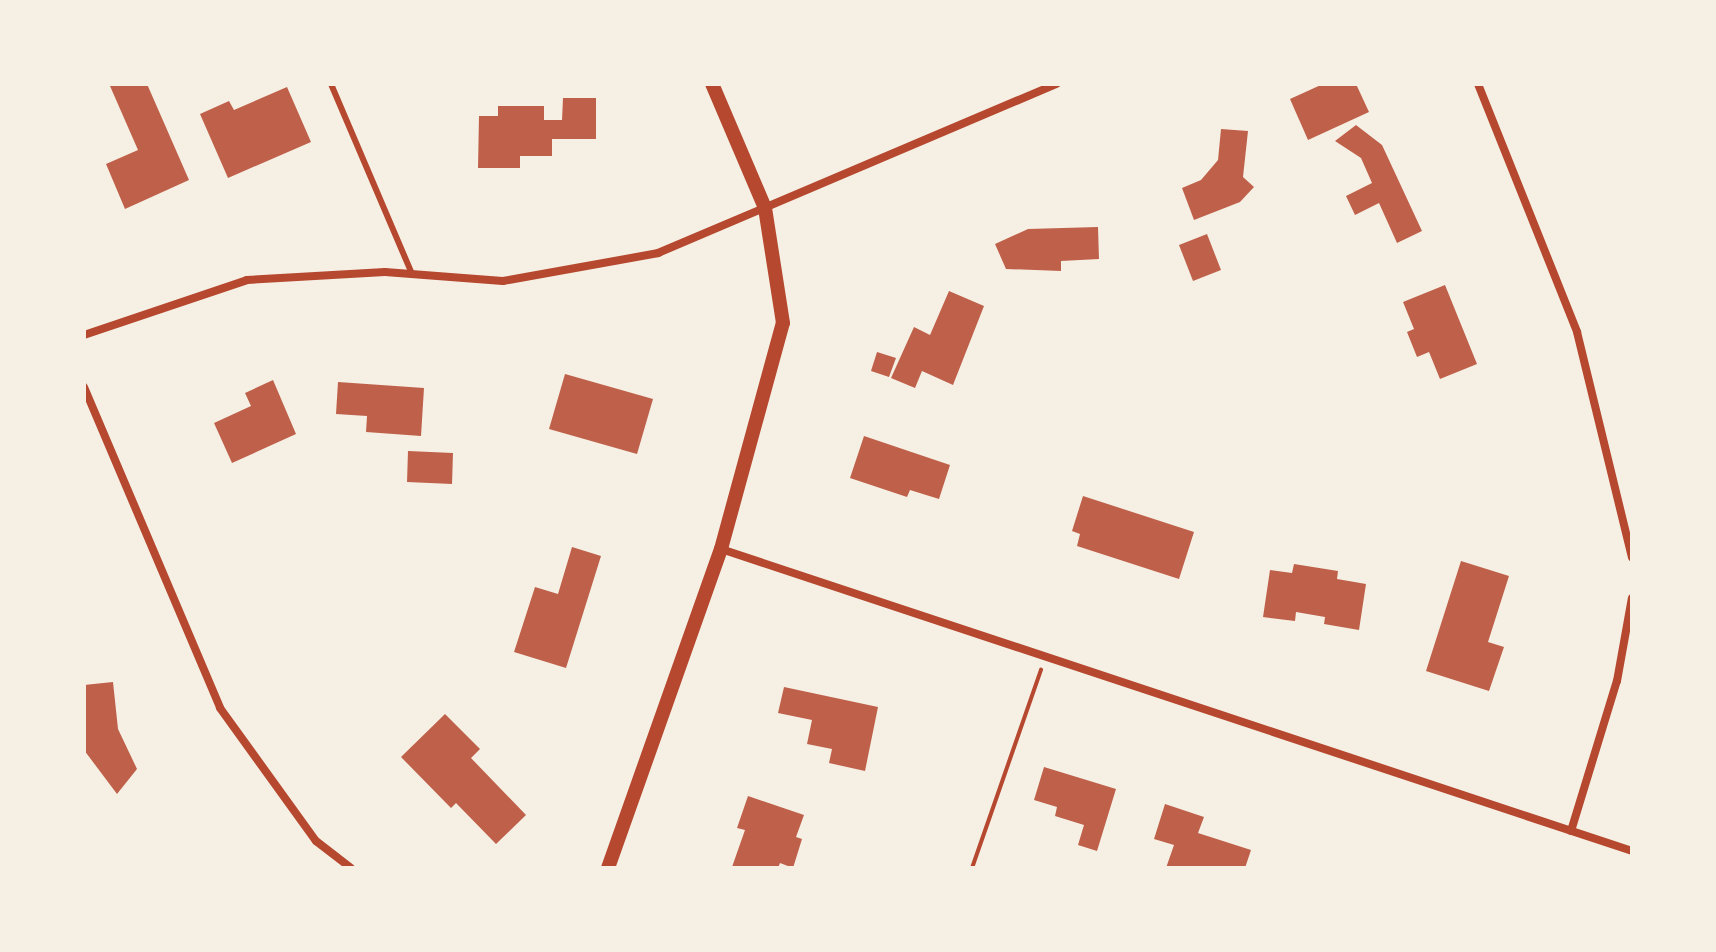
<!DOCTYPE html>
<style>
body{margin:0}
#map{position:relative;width:1716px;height:952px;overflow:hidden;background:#f6efe4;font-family:"Golos Text",sans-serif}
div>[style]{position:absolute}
.building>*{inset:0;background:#bf614a}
.path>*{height:4px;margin:-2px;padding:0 2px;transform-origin:2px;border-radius:2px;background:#b5482f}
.service>*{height:6px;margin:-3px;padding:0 3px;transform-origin:3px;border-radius:3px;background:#b5482f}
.minor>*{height:8px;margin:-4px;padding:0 4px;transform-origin:4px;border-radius:4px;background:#b5482f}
.tertiary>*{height:14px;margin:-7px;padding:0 7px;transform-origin:7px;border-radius:7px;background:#b5482f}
span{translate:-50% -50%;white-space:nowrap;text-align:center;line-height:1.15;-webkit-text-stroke:6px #f6efe4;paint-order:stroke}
.frame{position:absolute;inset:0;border:86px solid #f6efe4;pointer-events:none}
</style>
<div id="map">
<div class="building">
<i style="clip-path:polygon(115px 84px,147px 84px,189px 180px,125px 209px,106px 164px,138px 150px,110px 86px)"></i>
<i style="clip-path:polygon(1323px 84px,1356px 84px,1369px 112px,1308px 140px,1290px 99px)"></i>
<i style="clip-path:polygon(287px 87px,311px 142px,228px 178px,200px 114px,229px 101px,234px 110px)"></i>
<i style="clip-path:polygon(563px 98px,596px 98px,596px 139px,552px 139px,552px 156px,520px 156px,520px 168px,478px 168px,479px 116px,498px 116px,498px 106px,544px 106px,544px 120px,562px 120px)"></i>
<i style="clip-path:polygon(1356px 125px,1382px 145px,1422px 231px,1397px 243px,1379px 203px,1355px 215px,1346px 196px,1372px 183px,1361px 158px,1335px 141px)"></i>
<i style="clip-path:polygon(1221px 129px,1248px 131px,1243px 177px,1254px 187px,1240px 202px,1194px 220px,1182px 188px,1201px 180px,1218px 160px)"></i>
<i style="clip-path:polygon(1098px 227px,1099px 259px,1061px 261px,1061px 271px,1006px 269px,995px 244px,1028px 229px)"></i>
<i style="clip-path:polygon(1207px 234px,1221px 270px,1193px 281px,1179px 245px)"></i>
<i style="clip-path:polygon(1445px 285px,1477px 364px,1440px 379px,1429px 352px,1417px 357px,1407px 332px,1414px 329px,1403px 302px)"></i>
<i style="clip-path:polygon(949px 291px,984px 306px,953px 385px,922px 371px,915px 388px,891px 378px,914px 327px,930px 335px)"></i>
<i style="clip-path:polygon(877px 352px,896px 358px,889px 377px,871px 371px)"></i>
<i style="clip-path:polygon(565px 374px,653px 399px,637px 454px,549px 429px)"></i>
<i style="clip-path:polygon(273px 380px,296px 434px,232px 463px,214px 423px,251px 406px,245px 393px)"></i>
<i style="clip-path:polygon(338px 382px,424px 388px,421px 436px,366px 432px,367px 416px,336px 414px)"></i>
<i style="clip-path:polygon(864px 436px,950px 465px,939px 499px,910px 490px,907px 497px,850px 478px)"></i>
<i style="clip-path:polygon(408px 451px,453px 453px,452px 484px,407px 482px)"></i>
<i style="clip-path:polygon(1083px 496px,1194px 532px,1179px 579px,1077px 546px,1080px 534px,1072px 531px)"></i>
<i style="clip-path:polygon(572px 547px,601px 556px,566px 668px,514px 652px,535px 587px,558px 594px)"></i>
<i style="clip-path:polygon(1461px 561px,1509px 576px,1488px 642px,1504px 647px,1489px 691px,1426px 671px)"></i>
<i style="clip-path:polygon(1294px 564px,1338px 571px,1337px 579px,1366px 584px,1359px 630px,1324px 624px,1325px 617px,1296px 612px,1295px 621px,1263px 617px,1270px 570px,1292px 573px)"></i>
<i style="clip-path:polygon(113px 682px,118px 729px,137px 769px,117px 794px,84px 750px,84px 685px)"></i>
<i style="clip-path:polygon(784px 687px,878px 707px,865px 771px,829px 763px,832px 749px,807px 744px,812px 720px,778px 713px)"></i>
<i style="clip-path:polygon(445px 714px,480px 749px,471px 758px,526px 815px,496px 844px,456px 803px,451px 808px,401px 757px)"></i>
<i style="clip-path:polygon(1044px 767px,1116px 789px,1097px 851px,1078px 845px,1084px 825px,1055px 816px,1057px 807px,1034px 800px)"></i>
<i style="clip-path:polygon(748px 796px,804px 815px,796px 837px,802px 839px,793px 868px,780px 863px,778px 868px,732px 867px,745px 830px,737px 828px)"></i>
<i style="clip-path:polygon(1165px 804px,1204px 817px,1198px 833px,1251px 850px,1245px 868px,1166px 868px,1174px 845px,1154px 839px)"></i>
</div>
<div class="path">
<i style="left:972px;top:868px;width:210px;rotate:-70.8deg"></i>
</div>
<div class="service">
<i style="left:331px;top:84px;width:207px;rotate:66.9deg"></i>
</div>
<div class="minor">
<i style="left:1478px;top:84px;width:267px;rotate:68.2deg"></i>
<i style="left:1577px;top:332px;width:232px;rotate:76.3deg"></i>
<i style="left:84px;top:335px;width:172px;rotate:-18.6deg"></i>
<i style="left:247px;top:280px;width:138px;rotate:-3.3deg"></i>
<i style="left:385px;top:272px;width:118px;rotate:4.4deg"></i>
<i style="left:503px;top:281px;width:158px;rotate:-10.2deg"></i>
<i style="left:658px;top:253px;width:433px;rotate:-23deg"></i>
<i style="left:84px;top:387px;width:349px;rotate:67deg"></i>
<i style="left:220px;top:708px;width:164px;rotate:54.2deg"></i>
<i style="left:316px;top:841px;width:44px;rotate:37.6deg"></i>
<i style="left:721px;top:549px;width:960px;rotate:18.34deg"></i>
<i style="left:1571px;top:831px;width:157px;rotate:-73deg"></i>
<i style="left:1617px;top:681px;width:84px;rotate:-79.8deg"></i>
</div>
<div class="tertiary">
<i style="left:608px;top:868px;width:338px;rotate:-70.5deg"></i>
<i style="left:721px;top:549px;width:234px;rotate:-74.7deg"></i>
<i style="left:783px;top:323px;width:116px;rotate:-98.9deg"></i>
<i style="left:765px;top:208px;width:135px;rotate:-113.1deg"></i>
</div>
<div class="frame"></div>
</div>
